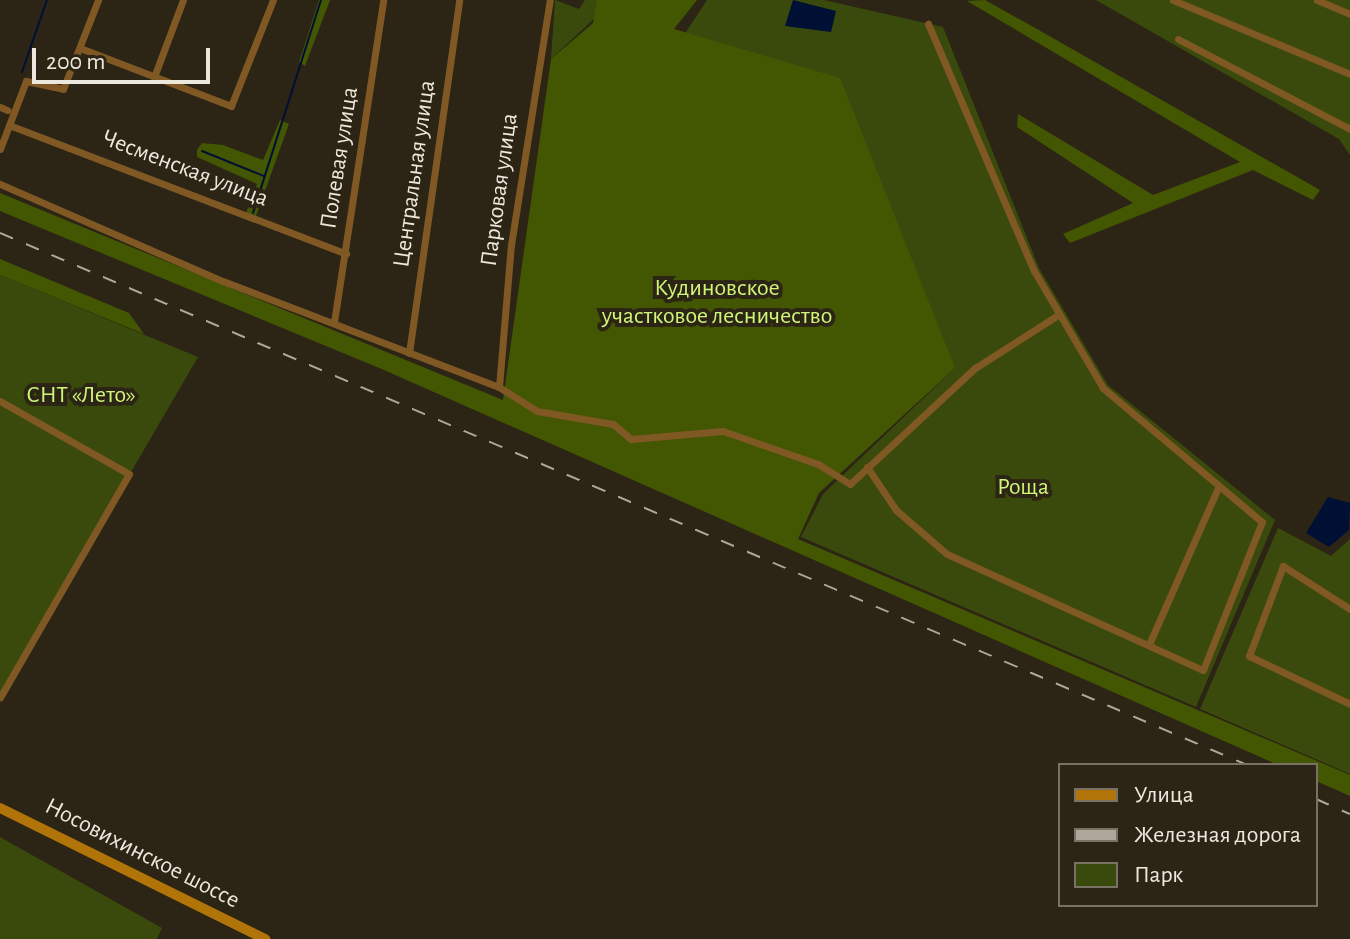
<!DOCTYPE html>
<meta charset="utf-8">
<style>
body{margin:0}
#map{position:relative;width:1350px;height:939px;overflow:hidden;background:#2c2414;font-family:"Alegreya Sans",sans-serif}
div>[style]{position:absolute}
.green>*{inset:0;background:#3a4a0c}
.forest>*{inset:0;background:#435703}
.water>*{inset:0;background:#001034}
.stream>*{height:2px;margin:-1px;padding:0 1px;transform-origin:1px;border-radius:1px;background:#001034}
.street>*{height:7px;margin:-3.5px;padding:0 3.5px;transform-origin:3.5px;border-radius:3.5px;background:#7f5824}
.secondary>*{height:10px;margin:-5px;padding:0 5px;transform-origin:5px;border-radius:5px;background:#b17408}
.rail>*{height:2px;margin-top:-1px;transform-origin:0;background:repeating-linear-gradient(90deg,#aea89b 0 14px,transparent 0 28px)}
span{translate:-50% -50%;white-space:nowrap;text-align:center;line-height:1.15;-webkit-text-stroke:8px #2c2414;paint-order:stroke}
.street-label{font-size:24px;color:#ede8dd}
.park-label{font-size:24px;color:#cff678}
.legend{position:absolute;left:1058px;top:763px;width:260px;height:144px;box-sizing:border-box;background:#2c2414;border:2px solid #797264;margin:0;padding:10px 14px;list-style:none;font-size:24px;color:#ede8dd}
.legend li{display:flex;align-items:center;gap:16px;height:40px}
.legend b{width:40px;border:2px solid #797264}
.scale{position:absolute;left:32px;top:48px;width:178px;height:36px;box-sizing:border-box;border:4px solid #ede8dd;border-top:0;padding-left:10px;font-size:24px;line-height:28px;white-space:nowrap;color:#ede8dd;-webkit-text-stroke:6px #2c2414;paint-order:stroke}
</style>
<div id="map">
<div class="green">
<i style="clip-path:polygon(555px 0,579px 9px,585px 0,597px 0,597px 16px,551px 59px)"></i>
<i style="clip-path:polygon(707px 0,824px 0,943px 27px,1039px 268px,1108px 385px,1275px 520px,1196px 707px,801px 537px,823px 494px,955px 368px,680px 41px)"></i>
<i style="clip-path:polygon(1096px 0,1350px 0,1350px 155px,1339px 139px)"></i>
<i style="clip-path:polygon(0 275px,198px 357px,0 697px)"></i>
<i style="clip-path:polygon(1278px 528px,1331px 556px,1350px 539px,1350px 774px,1200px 709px)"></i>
<i style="clip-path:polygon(0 837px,162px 928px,157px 939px,0 939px)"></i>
</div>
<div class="forest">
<i style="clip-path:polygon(319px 0,330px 0,305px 66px,299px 62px)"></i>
<i style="clip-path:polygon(597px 0,697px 0,674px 29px,840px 78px,955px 368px,819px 493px,798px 539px,1350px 775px,1350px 796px,1316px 781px,1316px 765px,1278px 765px,384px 370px,0 211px,0 193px,503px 400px,551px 59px,593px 23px)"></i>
<i style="clip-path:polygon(985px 0,1037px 29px,1320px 190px,1313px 200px,1253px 170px,1070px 243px,1063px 234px,1133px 203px,1017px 127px,1018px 114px,1153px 195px,1240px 162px,967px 1px)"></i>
<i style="clip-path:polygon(280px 120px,289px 124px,256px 216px,246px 213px,257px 184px,197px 157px,197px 150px,202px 143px,223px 145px,263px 160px)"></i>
<i style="clip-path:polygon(0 259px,129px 313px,144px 334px,0 275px)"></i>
</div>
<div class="water">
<i style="clip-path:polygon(793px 0,836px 11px,831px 32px,785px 26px)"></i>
<i style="clip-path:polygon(1328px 497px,1350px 503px,1349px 530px,1329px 547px,1306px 533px)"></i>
</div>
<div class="stream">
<i style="left:22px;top:72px;width:76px;rotate:-70.9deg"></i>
<i style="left:202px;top:151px;width:67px;rotate:22deg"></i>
<i style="left:253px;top:213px;width:224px;rotate:-72.3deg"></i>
</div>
<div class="street">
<i style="left:1173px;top:0;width:192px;rotate:22.7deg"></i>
<i style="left:1317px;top:0;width:36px;rotate:23deg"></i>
<i style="left:1178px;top:39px;width:194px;rotate:27.6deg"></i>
<i style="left:80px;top:48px;width:162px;rotate:21deg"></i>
<i style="left:231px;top:106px;width:114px;rotate:-68.4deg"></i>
<i style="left:154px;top:77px;width:82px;rotate:-69.4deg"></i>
<i style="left:0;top:107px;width:8px;rotate:23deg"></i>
<i style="left:9px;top:125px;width:361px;rotate:20.9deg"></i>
<i style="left:0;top:149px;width:73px;rotate:-69.1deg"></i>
<i style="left:26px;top:81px;width:38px;rotate:12deg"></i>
<i style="left:63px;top:89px;width:96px;rotate:-68.5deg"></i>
<i style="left:0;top:184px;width:235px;rotate:23.6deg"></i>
<i style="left:215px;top:278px;width:304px;rotate:21deg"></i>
<i style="left:499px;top:387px;width:45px;rotate:32.3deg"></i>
<i style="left:537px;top:411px;width:77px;rotate:9.7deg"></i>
<i style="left:613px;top:424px;width:23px;rotate:40deg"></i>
<i style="left:631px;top:439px;width:92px;rotate:-5deg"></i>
<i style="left:723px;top:431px;width:101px;rotate:19.2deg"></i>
<i style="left:818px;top:464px;width:38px;rotate:32deg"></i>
<i style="left:850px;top:484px;width:171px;rotate:-42.9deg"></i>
<i style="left:975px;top:368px;width:98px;rotate:-32.6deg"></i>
<i style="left:334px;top:322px;width:326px;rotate:-81.3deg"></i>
<i style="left:409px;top:353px;width:357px;rotate:-81.9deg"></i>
<i style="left:499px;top:387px;width:143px;rotate:-85.2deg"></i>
<i style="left:511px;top:245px;width:248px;rotate:-81deg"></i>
<i style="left:0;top:401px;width:148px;rotate:29.5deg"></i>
<i style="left:129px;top:474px;width:258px;rotate:120deg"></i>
<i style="left:867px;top:467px;width:52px;rotate:56deg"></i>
<i style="left:896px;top:510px;width:67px;rotate:40.8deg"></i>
<i style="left:947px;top:554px;width:281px;rotate:24.4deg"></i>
<i style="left:1203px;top:670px;width:159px;rotate:-68.3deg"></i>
<i style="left:1262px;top:522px;width:208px;rotate:-139.9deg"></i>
<i style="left:1103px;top:388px;width:136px;rotate:-120.5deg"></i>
<i style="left:1034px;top:271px;width:269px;rotate:-113.2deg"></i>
<i style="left:1350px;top:609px;width:80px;rotate:-147.3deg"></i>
<i style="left:1283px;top:566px;width:96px;rotate:110.7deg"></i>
<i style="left:1249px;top:656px;width:112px;rotate:25.4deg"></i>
<i style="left:1150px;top:642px;width:168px;rotate:-66.2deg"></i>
</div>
<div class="secondary">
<i style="left:0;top:808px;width:296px;rotate:26.3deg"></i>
</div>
<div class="rail">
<i style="left:0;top:233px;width:1356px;rotate:23.1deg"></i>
<i style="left:1316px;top:799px;width:37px;rotate:24deg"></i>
</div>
<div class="street-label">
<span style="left:340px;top:158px;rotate:-81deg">Полевая улица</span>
<span style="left:185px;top:169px;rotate:21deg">Чесменская улица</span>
<span style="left:415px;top:174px;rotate:-82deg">Центральная улица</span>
<span style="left:500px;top:190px;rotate:-82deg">Парковая улица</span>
<span style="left:142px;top:854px;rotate:27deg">Носовихинское шоссе</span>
</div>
<div class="park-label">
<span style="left:717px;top:303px">Кудиновское<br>участковое лесничество</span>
<span style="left:81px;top:396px">СНТ «Лето»</span>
<span style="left:1023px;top:488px">Роща</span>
</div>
<ul class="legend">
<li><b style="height:10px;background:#b17408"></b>Улица</li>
<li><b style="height:10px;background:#aea89b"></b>Железная дорога</li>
<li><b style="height:22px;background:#3a4a0c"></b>Парк</li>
</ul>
<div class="scale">200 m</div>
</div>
